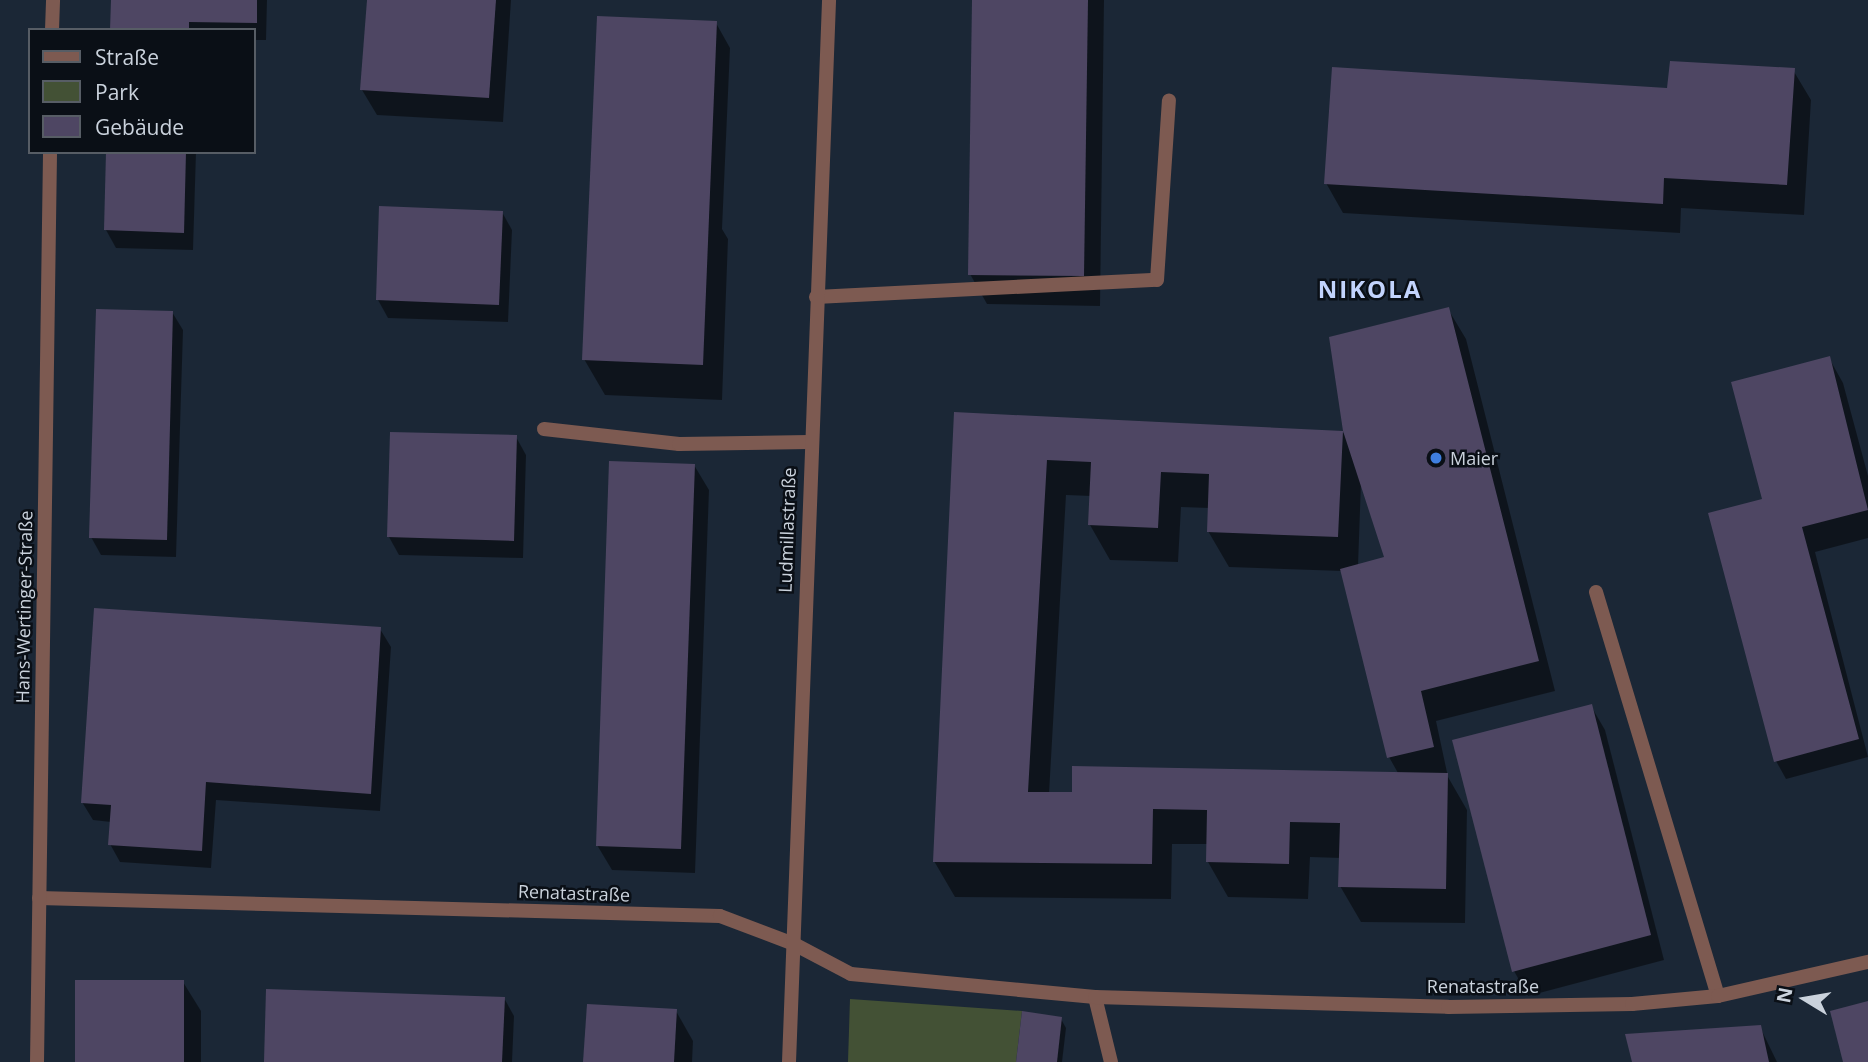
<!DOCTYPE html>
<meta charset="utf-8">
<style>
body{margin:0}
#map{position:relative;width:1868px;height:1062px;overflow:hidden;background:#1b2736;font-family:"Open Sans",sans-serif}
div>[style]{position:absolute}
.green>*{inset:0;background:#435135}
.shadow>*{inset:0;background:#0007}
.building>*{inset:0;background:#4e4663}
.lane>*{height:14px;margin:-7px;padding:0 7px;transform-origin:7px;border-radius:7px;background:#7d5a51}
.street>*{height:14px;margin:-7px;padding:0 7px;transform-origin:7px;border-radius:7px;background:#7d5a51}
.dots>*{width:19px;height:19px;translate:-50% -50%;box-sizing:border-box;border:4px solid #0a0f16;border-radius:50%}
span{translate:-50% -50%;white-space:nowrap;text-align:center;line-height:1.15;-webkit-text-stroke:5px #0a0f16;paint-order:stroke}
.poi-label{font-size:18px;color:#cad2dc}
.left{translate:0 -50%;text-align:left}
.street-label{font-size:18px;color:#cad2dc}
.district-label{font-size:24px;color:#c2d3fc;font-weight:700;letter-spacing:2px}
.legend{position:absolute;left:28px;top:28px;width:228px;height:126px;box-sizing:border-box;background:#0a0f16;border:2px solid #575d65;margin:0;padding:9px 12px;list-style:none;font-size:21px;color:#cad2dc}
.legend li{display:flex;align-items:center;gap:14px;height:35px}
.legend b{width:35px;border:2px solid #575d65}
.north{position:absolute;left:1770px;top:964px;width:70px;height:70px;-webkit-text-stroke:5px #0a0f16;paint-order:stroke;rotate:281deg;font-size:19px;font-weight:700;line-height:28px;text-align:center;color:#cad2dc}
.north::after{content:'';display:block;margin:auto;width:24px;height:32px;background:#cad2dc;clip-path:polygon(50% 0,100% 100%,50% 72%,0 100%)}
</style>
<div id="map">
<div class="green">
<i style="clip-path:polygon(850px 999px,1022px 1011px,1016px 1062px,848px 1062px)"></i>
</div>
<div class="shadow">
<i style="clip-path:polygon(112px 0,267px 0,266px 40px,254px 40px,254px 30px,112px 30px)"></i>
<i style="clip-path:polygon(368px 0,511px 0,503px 122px,377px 115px,362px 90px)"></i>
<i style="clip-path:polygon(974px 0,1104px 0,1100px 306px,987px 304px,970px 274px)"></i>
<i style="clip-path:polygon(716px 23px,730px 48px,722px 229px,728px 239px,722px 400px,605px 395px,584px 359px)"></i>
<i style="clip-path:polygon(1793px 70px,1811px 100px,1804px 215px,1681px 208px,1680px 233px,1343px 213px,1326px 183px)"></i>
<i style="clip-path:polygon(108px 152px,196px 152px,193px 250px,116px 248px,106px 230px)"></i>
<i style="clip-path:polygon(502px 212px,512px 230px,508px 322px,388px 318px,378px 300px)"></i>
<i style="clip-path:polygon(evenodd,1448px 309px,1466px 339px,1555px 691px,1436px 721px,1448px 777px,1467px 810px,1465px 923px,1361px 922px,1340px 886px,1341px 858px,1310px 857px,1308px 899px,1228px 897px,1208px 862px,1208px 844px,1172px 844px,1171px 899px,955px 897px,934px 861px,955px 413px,1345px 433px,1448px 309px,1361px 483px,1386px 558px,1358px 566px,1361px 483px,1448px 309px,1066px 495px,1091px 496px,1090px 525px,1110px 560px,1178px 562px,1181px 507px,1209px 508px,1208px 531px,1229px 567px,1342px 571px,1389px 757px,1398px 773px,1049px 794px,1066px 495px)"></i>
<i style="clip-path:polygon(172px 312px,183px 330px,176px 557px,101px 555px,91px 537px)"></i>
<i style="clip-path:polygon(1829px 358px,1843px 383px,1868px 476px,1868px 538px,1815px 552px,1868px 757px,1786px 779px,1776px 761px,1764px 500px)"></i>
<i style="clip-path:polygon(516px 437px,526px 455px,523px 558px,399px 555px,389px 537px)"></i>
<i style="clip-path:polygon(694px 465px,709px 490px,695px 873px,612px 870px,597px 845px)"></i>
<i style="clip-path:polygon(380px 629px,391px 647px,380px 811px,216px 800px,211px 868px,120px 862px,110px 844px,111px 822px,93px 820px,82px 802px)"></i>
<i style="clip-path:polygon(1591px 706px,1605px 730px,1664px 960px,1528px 996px,1514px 971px)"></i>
<i style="clip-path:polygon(183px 982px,201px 1011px,201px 1062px,76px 1062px)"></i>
<i style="clip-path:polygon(504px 998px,514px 1016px,512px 1062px,265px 1062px)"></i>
<i style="clip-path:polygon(676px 1011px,693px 1041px,692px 1062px,585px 1062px)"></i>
<i style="clip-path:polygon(1061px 1019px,1066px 1028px,1062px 1062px,1018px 1062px)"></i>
<i style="clip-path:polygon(1760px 1027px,1777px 1062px,1633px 1062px)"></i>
</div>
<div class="building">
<i style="clip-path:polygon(111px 0,257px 0,257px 23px,189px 22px,189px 30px,110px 30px)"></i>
<i style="clip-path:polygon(367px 0,496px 0,489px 98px,360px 90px)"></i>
<i style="clip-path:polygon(972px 0,1088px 0,1084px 276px,968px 275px)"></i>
<i style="clip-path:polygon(597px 16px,717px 21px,703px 365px,582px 360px)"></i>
<i style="clip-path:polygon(1670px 61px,1795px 68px,1787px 185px,1664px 178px,1663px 204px,1324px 184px,1332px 67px,1667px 88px)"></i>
<i style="clip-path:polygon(106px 152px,186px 152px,184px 233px,104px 230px)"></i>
<i style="clip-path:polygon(379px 206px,503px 211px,499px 305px,376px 300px)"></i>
<i style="clip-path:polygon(1449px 307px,1539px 661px,1421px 691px,1434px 747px,1387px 758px,1340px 569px,1384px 557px,1343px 431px,1329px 337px)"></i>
<i style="clip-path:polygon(96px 309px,173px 311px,167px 540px,89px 538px)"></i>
<i style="clip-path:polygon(1830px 356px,1868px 510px,1802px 527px,1859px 739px,1774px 762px,1708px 513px,1762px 499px,1731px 382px)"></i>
<i style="clip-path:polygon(954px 412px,1343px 431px,1338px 537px,1207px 532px,1209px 474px,1161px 472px,1158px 528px,1088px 525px,1091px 462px,1047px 460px,1028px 792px,1072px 792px,1072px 766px,1448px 773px,1446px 889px,1338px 887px,1340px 823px,1290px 822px,1289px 864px,1206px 862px,1207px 810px,1153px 809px,1152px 864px,933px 862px)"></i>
<i style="clip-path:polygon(390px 432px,517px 435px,514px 541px,387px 537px)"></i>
<i style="clip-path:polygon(609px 461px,695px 464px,681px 849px,596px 846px)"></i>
<i style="clip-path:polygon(94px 608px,381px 627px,371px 794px,206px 782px,202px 851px,108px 845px,111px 805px,81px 803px)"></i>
<i style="clip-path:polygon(1592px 704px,1651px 935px,1512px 972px,1452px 740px)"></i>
<i style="clip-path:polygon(75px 980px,184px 980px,184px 1062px,75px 1062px)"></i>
<i style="clip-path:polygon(266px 989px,505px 997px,502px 1062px,264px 1062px)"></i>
<i style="clip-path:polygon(1868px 1001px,1868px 1062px,1843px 1062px,1830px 1011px)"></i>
<i style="clip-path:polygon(587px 1004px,677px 1009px,674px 1062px,583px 1062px)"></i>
<i style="clip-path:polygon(1022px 1011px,1062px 1017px,1057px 1062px,1016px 1062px)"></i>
<i style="clip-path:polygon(1761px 1025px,1769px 1062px,1632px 1062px,1625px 1034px)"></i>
</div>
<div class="lane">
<i style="left:816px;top:297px;width:341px;rotate:-2.9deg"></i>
<i style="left:1157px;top:280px;width:180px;rotate:-86.2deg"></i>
<i style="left:544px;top:429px;width:136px;rotate:6.3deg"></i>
<i style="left:679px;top:444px;width:130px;rotate:-0.9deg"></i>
<i style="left:1596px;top:592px;width:422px;rotate:73.2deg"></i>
<i style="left:1095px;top:997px;width:67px;rotate:76.2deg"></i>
</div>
<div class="street">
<i style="left:52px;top:30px;width:30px;rotate:-88deg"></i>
<i style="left:39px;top:898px;width:681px;rotate:1.51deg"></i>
<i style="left:720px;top:916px;width:79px;rotate:20.7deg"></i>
<i style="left:794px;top:944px;width:64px;rotate:27.8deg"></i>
<i style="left:851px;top:974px;width:245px;rotate:5.4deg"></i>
<i style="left:1095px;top:997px;width:353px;rotate:1.6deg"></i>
<i style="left:1448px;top:1007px;width:184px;rotate:-0.9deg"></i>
<i style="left:1632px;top:1004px;width:86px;rotate:-5.3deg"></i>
<i style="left:1718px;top:996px;width:154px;rotate:-12.8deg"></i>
<i style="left:37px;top:1062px;width:910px;rotate:-89.18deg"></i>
<i style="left:789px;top:1062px;width:1063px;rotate:-87.84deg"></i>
</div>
<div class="dots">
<i style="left:1436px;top:458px;background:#3f7fe0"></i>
</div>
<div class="poi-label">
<span class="left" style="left:1450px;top:458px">Maier</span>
</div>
<div class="street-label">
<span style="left:787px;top:530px;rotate:-88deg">Ludmillastraße</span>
<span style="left:24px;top:607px;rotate:-89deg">Hans-Wertinger-Straße</span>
<span style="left:574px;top:893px;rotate:2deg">Renatastraße</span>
<span style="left:1483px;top:986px">Renatastraße</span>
</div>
<div class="district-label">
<span style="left:1370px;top:289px">NIKOLA</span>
</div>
<ul class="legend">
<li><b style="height:9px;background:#7d5a51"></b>Straße</li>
<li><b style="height:19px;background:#435135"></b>Park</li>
<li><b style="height:19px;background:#4e4663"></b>Gebäude</li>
</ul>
<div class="north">N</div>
</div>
